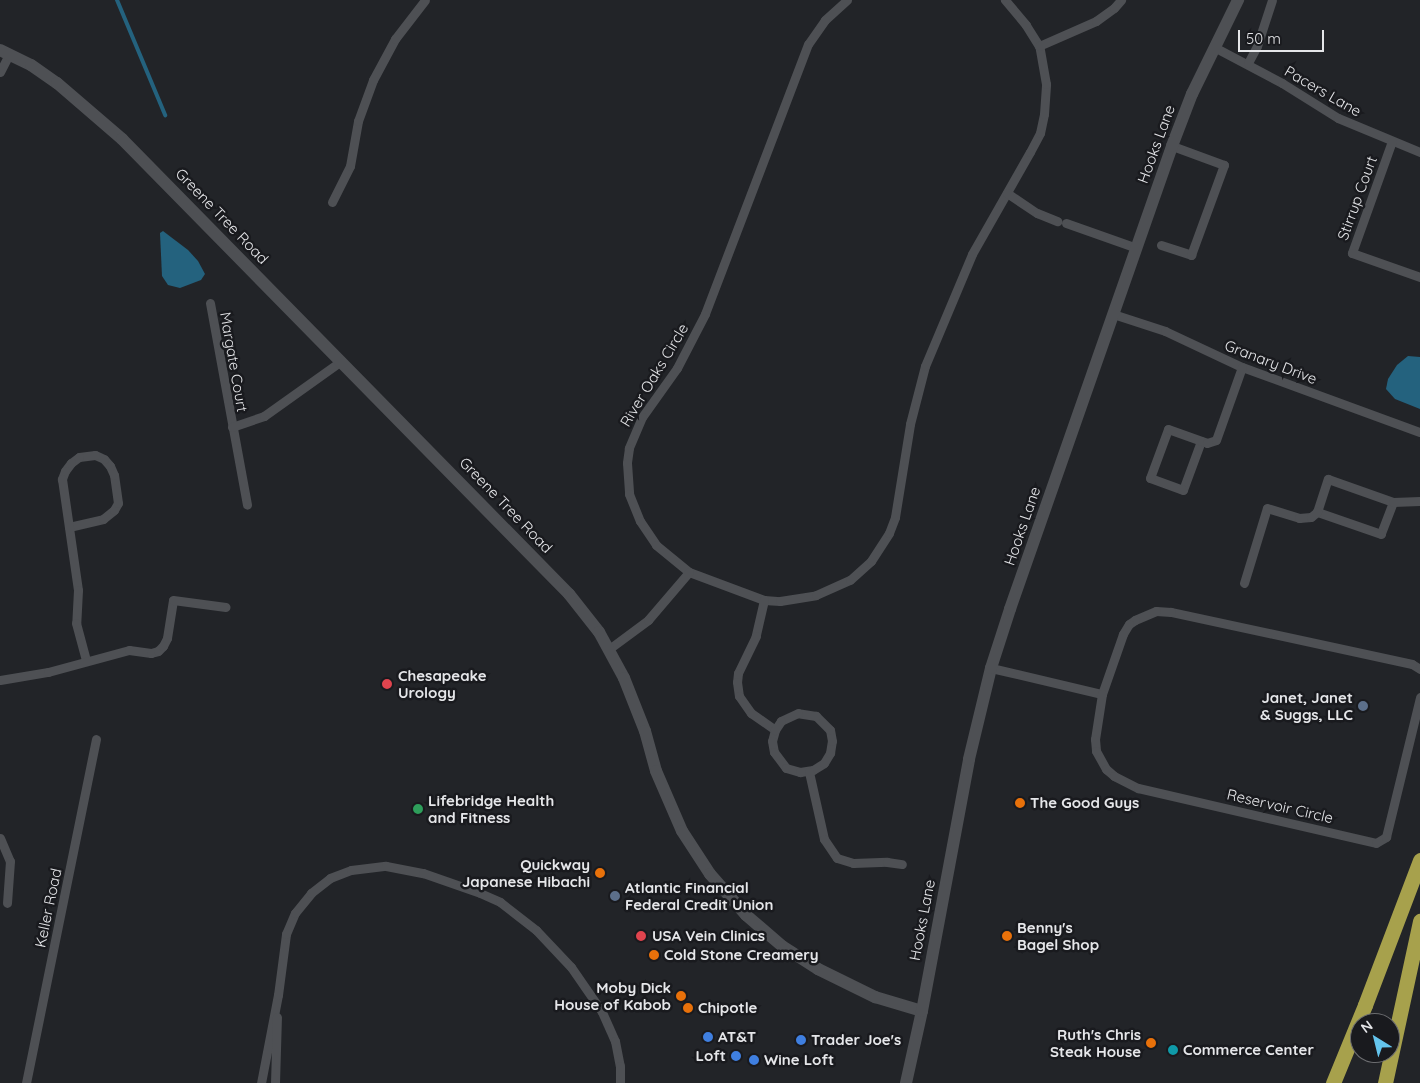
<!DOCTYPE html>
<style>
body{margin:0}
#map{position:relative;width:1420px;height:1083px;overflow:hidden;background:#222428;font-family:Quicksand,sans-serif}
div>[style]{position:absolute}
.water>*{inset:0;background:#24627e}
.stream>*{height:4px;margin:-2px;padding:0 2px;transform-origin:2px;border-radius:2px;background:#24627e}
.street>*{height:9px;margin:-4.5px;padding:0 4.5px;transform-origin:4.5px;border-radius:4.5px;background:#4e5054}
.secondary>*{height:12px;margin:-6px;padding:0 6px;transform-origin:6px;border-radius:6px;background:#4e5054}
.highway>*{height:15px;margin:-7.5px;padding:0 7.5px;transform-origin:7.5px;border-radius:7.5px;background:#a7a14c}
.dots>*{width:14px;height:14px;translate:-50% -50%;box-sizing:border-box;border:2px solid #191a1e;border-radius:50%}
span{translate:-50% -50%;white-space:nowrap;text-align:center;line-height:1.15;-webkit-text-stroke:5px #191a1e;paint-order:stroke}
.street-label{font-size:15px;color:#e5e6e9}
.poi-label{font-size:15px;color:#e5e6e9;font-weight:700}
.left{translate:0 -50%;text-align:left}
.right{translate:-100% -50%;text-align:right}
.north{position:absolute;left:1350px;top:1013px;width:50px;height:50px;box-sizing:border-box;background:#191a1e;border:1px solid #6b6c6f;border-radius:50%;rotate:324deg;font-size:14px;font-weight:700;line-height:20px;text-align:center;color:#e5e6e9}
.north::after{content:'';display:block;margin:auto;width:18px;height:22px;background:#64c5ee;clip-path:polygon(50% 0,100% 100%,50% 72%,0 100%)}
.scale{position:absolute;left:1238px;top:30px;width:86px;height:22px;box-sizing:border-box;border:2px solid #e5e6e9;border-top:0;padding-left:6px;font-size:15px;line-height:18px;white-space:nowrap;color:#e5e6e9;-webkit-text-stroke:4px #191a1e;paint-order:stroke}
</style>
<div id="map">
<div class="water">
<i style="clip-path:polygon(163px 231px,188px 250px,198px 261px,205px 274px,201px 280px,180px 288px,168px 285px,162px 276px,160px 233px)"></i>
<i style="clip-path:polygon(1408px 356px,1420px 357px,1420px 409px,1395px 399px,1386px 389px,1388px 379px,1397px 365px)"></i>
</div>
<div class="stream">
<i style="left:117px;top:0;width:125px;rotate:67.3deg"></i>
</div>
<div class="street">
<i style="left:847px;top:0;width:30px;rotate:138deg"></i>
<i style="left:825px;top:20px;width:29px;rotate:125deg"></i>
<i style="left:808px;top:44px;width:289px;rotate:110.9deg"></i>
<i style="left:705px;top:314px;width:61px;rotate:117.4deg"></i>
<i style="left:677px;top:368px;width:60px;rotate:125.5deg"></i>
<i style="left:642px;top:417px;width:34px;rotate:113deg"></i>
<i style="left:629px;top:448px;width:15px;rotate:98deg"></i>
<i style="left:627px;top:463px;width:31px;rotate:86deg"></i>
<i style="left:629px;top:494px;width:29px;rotate:68deg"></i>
<i style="left:640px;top:521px;width:29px;rotate:56deg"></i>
<i style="left:656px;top:545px;width:43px;rotate:39.3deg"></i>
<i style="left:689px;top:572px;width:80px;rotate:20.5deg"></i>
<i style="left:764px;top:600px;width:16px;rotate:4deg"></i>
<i style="left:780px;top:601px;width:36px;rotate:-9deg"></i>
<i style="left:816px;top:595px;width:37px;rotate:-24deg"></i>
<i style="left:850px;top:580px;width:28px;rotate:-42deg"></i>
<i style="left:871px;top:561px;width:33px;rotate:-57deg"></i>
<i style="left:889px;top:533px;width:17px;rotate:-69deg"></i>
<i style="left:895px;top:517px;width:94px;rotate:-80.8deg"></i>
<i style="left:910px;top:424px;width:60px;rotate:-75.5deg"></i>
<i style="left:925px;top:366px;width:121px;rotate:-67.2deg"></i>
<i style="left:972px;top:254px;width:117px;rotate:-60.4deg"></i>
<i style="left:1030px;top:152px;width:21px;rotate:-62deg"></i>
<i style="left:1040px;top:133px;width:19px;rotate:-78deg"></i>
<i style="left:1044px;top:114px;width:30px;rotate:-86deg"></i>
<i style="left:1046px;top:84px;width:39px;rotate:-100deg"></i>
<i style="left:1039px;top:46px;width:25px;rotate:-122deg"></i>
<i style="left:1026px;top:25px;width:33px;rotate:-130deg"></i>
<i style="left:1039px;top:46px;width:62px;rotate:-23.7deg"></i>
<i style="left:1096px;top:21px;width:22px;rotate:-36deg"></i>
<i style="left:1114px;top:8px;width:11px;rotate:-49deg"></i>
<i style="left:1214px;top:47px;width:77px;rotate:27.9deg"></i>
<i style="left:1282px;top:83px;width:66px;rotate:32deg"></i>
<i style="left:1338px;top:118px;width:89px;rotate:22.5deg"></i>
<i style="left:1248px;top:63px;width:19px;rotate:-62deg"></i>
<i style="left:1257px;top:46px;width:48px;rotate:-71.9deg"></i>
<i style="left:0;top:72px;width:20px;rotate:-63deg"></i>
<i style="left:1392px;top:141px;width:119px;rotate:109.7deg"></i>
<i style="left:1352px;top:253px;width:72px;rotate:19.4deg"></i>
<i style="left:1007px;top:193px;width:36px;rotate:34deg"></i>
<i style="left:1037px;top:213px;width:22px;rotate:22deg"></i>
<i style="left:332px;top:202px;width:40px;rotate:-63.4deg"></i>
<i style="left:350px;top:166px;width:46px;rotate:-79.9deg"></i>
<i style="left:358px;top:121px;width:44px;rotate:-69.9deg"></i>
<i style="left:373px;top:80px;width:47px;rotate:-61.8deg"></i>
<i style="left:395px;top:39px;width:49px;rotate:-52.4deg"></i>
<i style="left:1066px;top:223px;width:75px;rotate:19.4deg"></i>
<i style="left:1161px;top:245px;width:32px;rotate:18deg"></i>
<i style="left:1191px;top:255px;width:96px;rotate:-69.9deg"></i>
<i style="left:1224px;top:165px;width:55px;rotate:-159.9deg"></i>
<i style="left:210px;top:303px;width:205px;rotate:79.6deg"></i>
<i style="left:1113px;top:314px;width:55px;rotate:18.1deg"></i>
<i style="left:1165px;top:331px;width:85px;rotate:25.1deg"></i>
<i style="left:1242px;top:367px;width:189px;rotate:20.1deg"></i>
<i style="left:232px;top:427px;width:34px;rotate:-19deg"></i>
<i style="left:264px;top:416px;width:95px;rotate:-35.5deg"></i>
<i style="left:1201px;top:441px;width:52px;rotate:110.2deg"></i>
<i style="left:1183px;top:490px;width:35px;rotate:-160deg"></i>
<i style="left:1150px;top:478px;width:52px;rotate:-69.8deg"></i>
<i style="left:1168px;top:429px;width:41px;rotate:19.7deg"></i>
<i style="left:1207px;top:443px;width:9px;rotate:-18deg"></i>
<i style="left:1216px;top:440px;width:77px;rotate:-70.4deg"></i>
<i style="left:1393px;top:502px;width:34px;rotate:111deg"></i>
<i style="left:1381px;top:534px;width:68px;rotate:-161deg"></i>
<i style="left:1317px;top:512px;width:35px;rotate:-72deg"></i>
<i style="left:1328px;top:479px;width:69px;rotate:19.5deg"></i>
<i style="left:1393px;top:502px;width:27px;rotate:-2deg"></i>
<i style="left:69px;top:527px;width:35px;rotate:-13deg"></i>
<i style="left:103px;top:519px;width:14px;rotate:-39deg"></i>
<i style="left:114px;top:510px;width:8px;rotate:-60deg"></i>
<i style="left:118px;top:503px;width:28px;rotate:-98deg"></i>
<i style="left:114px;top:475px;width:10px;rotate:-114deg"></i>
<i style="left:110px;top:466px;width:9px;rotate:-131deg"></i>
<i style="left:104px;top:459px;width:10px;rotate:-156deg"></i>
<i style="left:95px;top:455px;width:16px;rotate:173deg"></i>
<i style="left:79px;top:457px;width:10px;rotate:143deg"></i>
<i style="left:71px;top:463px;width:10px;rotate:127deg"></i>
<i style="left:65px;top:471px;width:9px;rotate:111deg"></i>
<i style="left:62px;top:479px;width:112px;rotate:81.8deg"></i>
<i style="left:78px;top:590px;width:33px;rotate:93deg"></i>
<i style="left:76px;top:623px;width:38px;rotate:75deg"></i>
<i style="left:1244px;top:583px;width:78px;rotate:-73deg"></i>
<i style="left:1267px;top:508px;width:34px;rotate:17deg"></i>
<i style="left:1299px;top:518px;width:12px;rotate:-5deg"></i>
<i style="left:1311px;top:517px;width:8px;rotate:-40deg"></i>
<i style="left:764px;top:600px;width:37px;rotate:103deg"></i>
<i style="left:756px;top:636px;width:41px;rotate:115.9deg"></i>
<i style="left:738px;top:673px;width:9px;rotate:96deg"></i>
<i style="left:737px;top:682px;width:14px;rotate:82deg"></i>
<i style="left:739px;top:696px;width:21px;rotate:55deg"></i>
<i style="left:751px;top:713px;width:29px;rotate:35deg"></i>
<i style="left:775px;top:730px;width:11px;rotate:105deg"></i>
<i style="left:772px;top:741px;width:11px;rotate:80deg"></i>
<i style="left:774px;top:752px;width:20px;rotate:53deg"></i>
<i style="left:786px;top:768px;width:15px;rotate:16deg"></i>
<i style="left:800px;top:772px;width:13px;rotate:-9deg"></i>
<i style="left:813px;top:770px;width:13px;rotate:-32deg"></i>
<i style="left:824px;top:763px;width:12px;rotate:-59deg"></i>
<i style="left:830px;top:753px;width:12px;rotate:-81deg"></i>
<i style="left:832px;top:741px;width:11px;rotate:-100deg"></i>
<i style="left:830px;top:730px;width:20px;rotate:-135deg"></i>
<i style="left:816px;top:716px;width:18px;rotate:-171deg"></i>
<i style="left:798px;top:713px;width:19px;rotate:155deg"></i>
<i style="left:781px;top:721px;width:11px;rotate:124deg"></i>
<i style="left:609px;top:649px;width:49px;rotate:-36.6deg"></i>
<i style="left:648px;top:620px;width:63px;rotate:-49.5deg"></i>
<i style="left:991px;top:668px;width:114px;rotate:13.2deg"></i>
<i style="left:1420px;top:669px;width:9px;rotate:-148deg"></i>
<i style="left:1412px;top:664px;width:247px;rotate:-167.8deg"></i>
<i style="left:1171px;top:612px;width:15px;rotate:-176deg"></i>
<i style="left:1156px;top:611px;width:23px;rotate:157deg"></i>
<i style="left:1135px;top:620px;width:7px;rotate:146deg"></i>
<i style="left:1129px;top:624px;width:12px;rotate:121deg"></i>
<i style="left:1123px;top:634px;width:64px;rotate:109.3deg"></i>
<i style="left:1102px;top:694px;width:46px;rotate:98.8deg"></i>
<i style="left:1095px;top:739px;width:12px;rotate:85deg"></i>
<i style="left:1096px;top:751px;width:21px;rotate:61deg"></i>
<i style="left:1106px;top:769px;width:11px;rotate:41deg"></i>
<i style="left:1114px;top:776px;width:27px;rotate:27deg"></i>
<i style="left:1138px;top:788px;width:244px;rotate:13deg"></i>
<i style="left:1376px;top:843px;width:12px;rotate:-31deg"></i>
<i style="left:1386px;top:837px;width:144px;rotate:-76.3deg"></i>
<i style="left:0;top:680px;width:49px;rotate:-9.5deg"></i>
<i style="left:48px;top:672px;width:84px;rotate:-15.2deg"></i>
<i style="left:129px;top:650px;width:22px;rotate:8deg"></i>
<i style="left:151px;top:653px;width:7px;rotate:-16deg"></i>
<i style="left:158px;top:651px;width:7px;rotate:-45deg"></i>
<i style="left:163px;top:646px;width:9px;rotate:-63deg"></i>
<i style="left:167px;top:638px;width:38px;rotate:-81deg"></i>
<i style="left:173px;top:600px;width:53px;rotate:7.5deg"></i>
<i style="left:809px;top:772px;width:69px;rotate:77.4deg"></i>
<i style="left:824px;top:839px;width:23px;rotate:56deg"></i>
<i style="left:837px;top:858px;width:17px;rotate:17deg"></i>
<i style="left:853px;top:863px;width:34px;rotate:-2deg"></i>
<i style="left:887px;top:862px;width:15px;rotate:8deg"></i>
<i style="left:0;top:838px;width:25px;rotate:67deg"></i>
<i style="left:10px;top:861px;width:42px;rotate:94.1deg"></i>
<i style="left:26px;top:1083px;width:351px;rotate:-78.5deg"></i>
<i style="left:261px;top:1083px;width:90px;rotate:-79.1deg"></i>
<i style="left:278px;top:995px;width:62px;rotate:-82.5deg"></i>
<i style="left:286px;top:934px;width:23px;rotate:-67deg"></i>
<i style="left:295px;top:913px;width:26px;rotate:-51deg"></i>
<i style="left:311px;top:893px;width:24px;rotate:-38deg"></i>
<i style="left:330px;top:878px;width:22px;rotate:-21deg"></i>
<i style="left:351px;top:870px;width:35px;rotate:-7deg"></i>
<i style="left:386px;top:866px;width:38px;rotate:11deg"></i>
<i style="left:423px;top:873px;width:60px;rotate:19.3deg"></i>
<i style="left:480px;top:893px;width:22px;rotate:24deg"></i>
<i style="left:500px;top:902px;width:46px;rotate:37.9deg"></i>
<i style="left:536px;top:930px;width:51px;rotate:46.6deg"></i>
<i style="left:571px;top:967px;width:55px;rotate:55.4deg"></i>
<i style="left:602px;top:1012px;width:32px;rotate:66deg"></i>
<i style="left:615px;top:1041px;width:25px;rotate:79deg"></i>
<i style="left:620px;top:1066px;width:17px;rotate:90deg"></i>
<i style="left:275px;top:1083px;width:66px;rotate:-88.3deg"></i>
</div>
<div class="secondary">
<i style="left:0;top:50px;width:34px;rotate:26deg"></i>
<i style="left:31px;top:65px;width:32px;rotate:35deg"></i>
<i style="left:57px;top:83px;width:86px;rotate:40.7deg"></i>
<i style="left:122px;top:139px;width:638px;rotate:45.51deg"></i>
<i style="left:569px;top:594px;width:48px;rotate:51.7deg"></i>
<i style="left:599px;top:632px;width:52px;rotate:61.5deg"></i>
<i style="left:624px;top:678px;width:57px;rotate:68.4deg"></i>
<i style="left:645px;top:731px;width:41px;rotate:74.6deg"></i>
<i style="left:656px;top:771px;width:65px;rotate:66.6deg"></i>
<i style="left:682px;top:831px;width:51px;rotate:56.9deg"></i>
<i style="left:710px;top:874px;width:55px;rotate:48.7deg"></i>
<i style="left:746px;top:915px;width:48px;rotate:40.7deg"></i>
<i style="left:782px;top:946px;width:43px;rotate:32.6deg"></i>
<i style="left:818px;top:969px;width:64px;rotate:26.2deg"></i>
<i style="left:875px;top:997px;width:49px;rotate:16.6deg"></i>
<i style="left:906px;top:1083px;width:74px;rotate:-77.5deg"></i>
<i style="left:922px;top:1011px;width:256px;rotate:-79.4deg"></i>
<i style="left:969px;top:759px;width:94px;rotate:-76.4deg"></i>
<i style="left:991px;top:668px;width:62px;rotate:-72.1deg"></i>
<i style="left:1010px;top:609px;width:491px;rotate:-70.7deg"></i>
<i style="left:1172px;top:146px;width:56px;rotate:-69deg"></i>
<i style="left:1192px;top:94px;width:105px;rotate:-63.9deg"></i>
</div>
<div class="highway">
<i style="left:1333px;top:1083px;width:84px;rotate:-67.7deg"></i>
<i style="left:1365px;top:1005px;width:155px;rotate:-69.2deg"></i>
<i style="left:1385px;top:1083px;width:166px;rotate:-77.8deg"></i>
</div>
<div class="dots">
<i style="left:387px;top:684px;background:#e0444e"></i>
<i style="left:1363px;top:706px;background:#5c6f8a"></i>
<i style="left:1020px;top:803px;background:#e8710a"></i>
<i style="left:418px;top:809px;background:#2e9e5b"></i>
<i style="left:600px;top:873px;background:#e8710a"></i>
<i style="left:615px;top:896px;background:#5c6f8a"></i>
<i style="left:641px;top:936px;background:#e0444e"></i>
<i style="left:1007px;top:936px;background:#e8710a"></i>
<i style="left:654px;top:955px;background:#e8710a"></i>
<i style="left:681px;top:996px;background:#e8710a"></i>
<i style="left:688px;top:1008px;background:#e8710a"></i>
<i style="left:708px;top:1037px;background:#3f7fe0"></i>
<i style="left:801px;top:1040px;background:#3f7fe0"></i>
<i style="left:1151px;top:1043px;background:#e8710a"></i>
<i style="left:1173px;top:1050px;background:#0f9aa8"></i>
<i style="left:736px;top:1056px;background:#3f7fe0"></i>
<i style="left:754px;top:1060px;background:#3f7fe0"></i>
</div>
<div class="street-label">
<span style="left:1323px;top:91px;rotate:30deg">Pacers Lane</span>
<span style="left:1156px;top:144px;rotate:-70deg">Hooks Lane</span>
<span style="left:1357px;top:198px;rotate:-70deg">Stirrup Court</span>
<span style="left:222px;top:216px;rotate:46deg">Greene Tree Road</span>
<span style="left:234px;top:362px;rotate:80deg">Margate Court</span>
<span style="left:1271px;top:362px;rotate:21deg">Granary Drive</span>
<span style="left:654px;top:375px;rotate:-59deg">River Oaks Circle</span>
<span style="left:506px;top:505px;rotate:46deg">Greene Tree Road</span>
<span style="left:1022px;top:526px;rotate:-71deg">Hooks Lane</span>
<span style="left:1280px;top:806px;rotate:13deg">Reservoir Circle</span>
<span style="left:48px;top:908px;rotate:-78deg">Keller Road</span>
<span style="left:922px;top:920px;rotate:-79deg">Hooks Lane</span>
</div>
<div class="poi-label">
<span class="left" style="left:398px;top:684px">Chesapeake<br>Urology</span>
<span class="right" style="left:1353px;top:706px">Janet, Janet<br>&amp; Suggs, LLC</span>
<span class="left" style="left:428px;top:809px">Lifebridge Health<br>and Fitness</span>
<span class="left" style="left:1030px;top:803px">The Good Guys</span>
<span class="right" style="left:590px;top:873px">Quickway<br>Japanese Hibachi</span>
<span class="left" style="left:625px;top:896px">Atlantic Financial<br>Federal Credit Union</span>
<span class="left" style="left:1017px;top:936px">Benny's<br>Bagel Shop</span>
<span class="left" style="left:652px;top:936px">USA Vein Clinics</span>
<span class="left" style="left:664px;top:955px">Cold Stone Creamery</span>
<span class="right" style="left:671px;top:996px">Moby Dick<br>House of Kabob</span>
<span class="left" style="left:698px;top:1008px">Chipotle</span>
<span class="right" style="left:1141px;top:1043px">Ruth's Chris<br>Steak House</span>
<span class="left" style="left:718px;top:1037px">AT&amp;T</span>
<span class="left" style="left:811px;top:1040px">Trader Joe's</span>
<span class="left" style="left:1183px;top:1050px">Commerce Center</span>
<span class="right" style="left:726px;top:1056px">Loft</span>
<span class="left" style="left:764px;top:1060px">Wine Loft</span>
</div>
<div class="north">N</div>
<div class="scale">50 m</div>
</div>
